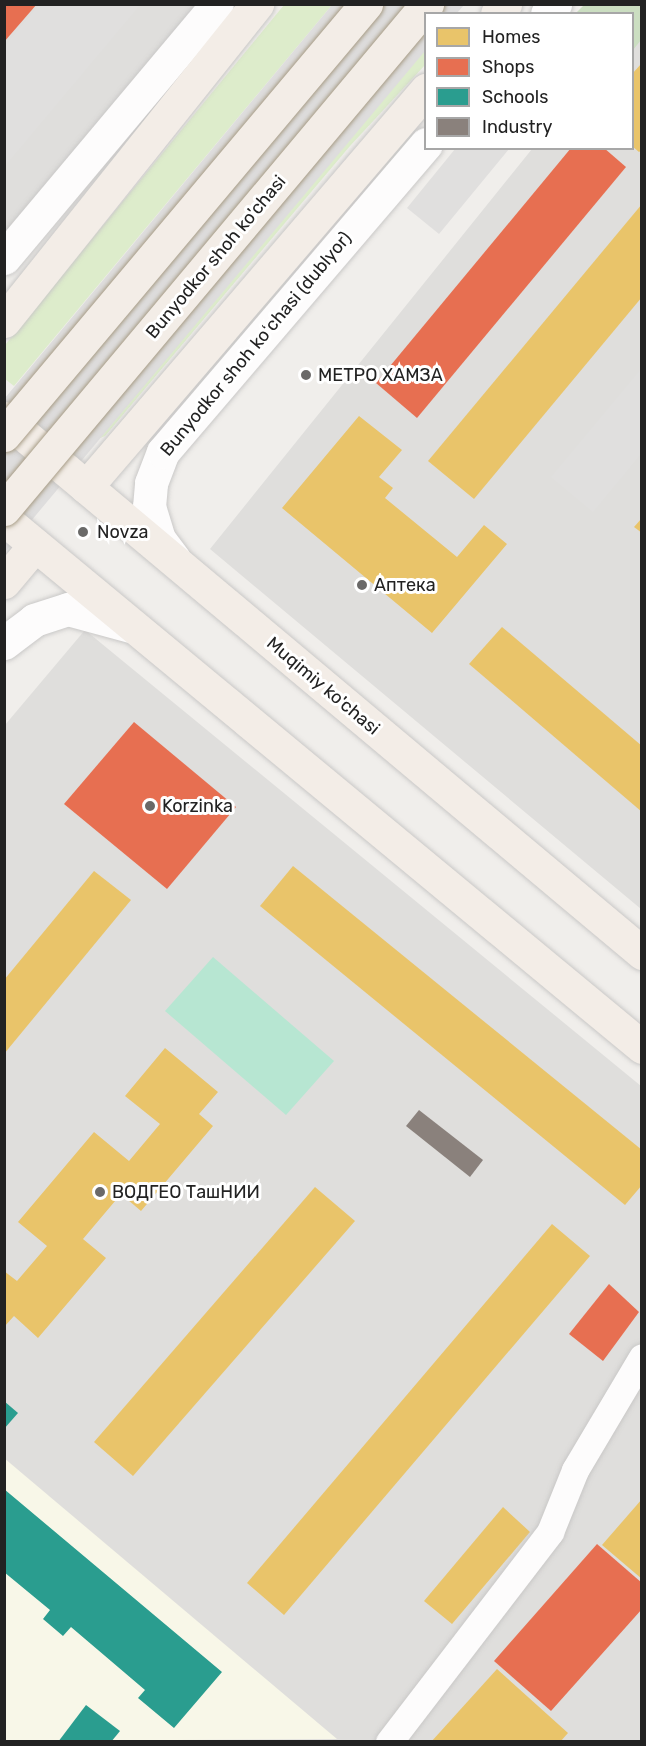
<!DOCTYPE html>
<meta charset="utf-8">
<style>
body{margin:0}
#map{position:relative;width:646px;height:1746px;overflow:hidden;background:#f0eeeb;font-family:Rubik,sans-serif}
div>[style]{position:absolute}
.residential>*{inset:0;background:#dfdedc}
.education>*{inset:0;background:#f8f7e8}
.grass>*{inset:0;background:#ddeccb}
.forest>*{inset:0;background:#cbdec1}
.pitch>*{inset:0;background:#b7e6d2}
.parking>*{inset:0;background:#e0dfde}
.pier>*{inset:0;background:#dedddd}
.homes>*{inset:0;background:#e9c46a}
.shops>*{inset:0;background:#e76f51}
.schools>*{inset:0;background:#2a9d8f}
.industry>*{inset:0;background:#8a817c}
.roads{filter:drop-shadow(0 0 2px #c9c8c7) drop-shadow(0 0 2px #c9c8c7)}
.minor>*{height:27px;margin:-13.5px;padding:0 13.5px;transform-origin:13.5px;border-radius:13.5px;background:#fdfcfc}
.tertiary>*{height:33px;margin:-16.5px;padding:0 16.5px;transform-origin:16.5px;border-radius:16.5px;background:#fdfcfc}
.primary>*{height:33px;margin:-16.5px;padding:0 16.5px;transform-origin:16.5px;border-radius:16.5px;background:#f3ede7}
.bridges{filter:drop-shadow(0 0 2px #a79c86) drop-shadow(0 0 2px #a79c86)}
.primary-bridge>*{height:33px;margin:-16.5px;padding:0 16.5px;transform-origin:16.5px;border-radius:16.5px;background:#f3ede7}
.dots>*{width:16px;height:16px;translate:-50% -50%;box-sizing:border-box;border:3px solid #fff;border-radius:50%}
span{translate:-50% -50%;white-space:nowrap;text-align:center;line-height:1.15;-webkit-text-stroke:6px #fff;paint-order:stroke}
.street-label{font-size:18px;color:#222}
.poi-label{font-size:18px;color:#222}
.left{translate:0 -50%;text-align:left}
.frame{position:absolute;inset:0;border:6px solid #222;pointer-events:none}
.legend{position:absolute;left:424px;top:12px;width:210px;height:138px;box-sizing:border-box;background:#fff;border:2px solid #a7a7a7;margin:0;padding:8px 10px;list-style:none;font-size:18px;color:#222}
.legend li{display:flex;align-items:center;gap:12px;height:30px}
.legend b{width:30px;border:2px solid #a7a7a7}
</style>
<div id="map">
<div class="residential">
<i style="clip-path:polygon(4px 5px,217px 5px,4px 258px)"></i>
<i style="clip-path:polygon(641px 12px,641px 909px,210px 549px,532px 149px,632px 148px,633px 23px)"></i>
<i style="clip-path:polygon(85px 630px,641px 1086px,641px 1741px,5px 1742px,5px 725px)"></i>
</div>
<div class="education">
<i style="clip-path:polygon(4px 1458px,337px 1739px,5px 1741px)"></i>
</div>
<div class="grass">
<i style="clip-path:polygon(284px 5px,332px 5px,14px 386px,5px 379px,5px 345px)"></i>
<i style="clip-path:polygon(425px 49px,425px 65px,350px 146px,105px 436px,86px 444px)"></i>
</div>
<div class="forest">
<i style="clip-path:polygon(584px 5px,641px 5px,641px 40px,633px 50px,632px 14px,576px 13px)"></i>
</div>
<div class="pitch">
<i style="clip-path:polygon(213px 957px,334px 1061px,286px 1115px,165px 1011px)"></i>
</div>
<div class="parking">
<i style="clip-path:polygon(39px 5px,140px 5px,5px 166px,5px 46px)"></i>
<i style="clip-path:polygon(455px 149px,509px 149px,439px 234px,407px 208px)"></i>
<i style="clip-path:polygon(641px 369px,641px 454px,593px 512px,551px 477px)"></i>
</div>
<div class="pier">
<i style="clip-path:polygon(332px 5px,464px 5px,457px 13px,426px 14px,425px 51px,5px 552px,5px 398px)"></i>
</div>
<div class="homes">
<i style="clip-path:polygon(642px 63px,642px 150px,639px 152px,632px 146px,632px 74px)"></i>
<i style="clip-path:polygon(642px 204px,642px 297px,474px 499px,428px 461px)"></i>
<i style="clip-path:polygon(359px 416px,402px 450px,379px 477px,393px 488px,385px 498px,457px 557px,484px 525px,507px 544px,432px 633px,282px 508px)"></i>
<i style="clip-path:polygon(642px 518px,642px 533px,634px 527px)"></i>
<i style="clip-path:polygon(502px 627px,642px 746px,642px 812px,469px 664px)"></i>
<i style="clip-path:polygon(293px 866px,642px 1150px,642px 1185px,625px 1205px,260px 906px)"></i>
<i style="clip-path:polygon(94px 871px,131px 900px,4px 1054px,4px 980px)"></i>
<i style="clip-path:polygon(165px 1048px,218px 1092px,199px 1114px,213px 1126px,141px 1211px,121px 1194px,83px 1239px,106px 1258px,38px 1338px,14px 1316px,4px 1327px,4px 1271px,17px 1281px,47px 1246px,18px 1222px,94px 1132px,129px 1161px,160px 1124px,125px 1096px)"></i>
<i style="clip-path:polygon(315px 1187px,355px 1221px,133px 1476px,94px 1442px)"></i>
<i style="clip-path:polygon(552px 1224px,590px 1256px,284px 1615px,247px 1583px)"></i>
<i style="clip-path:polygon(642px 1499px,642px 1579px,602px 1545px)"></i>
<i style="clip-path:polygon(503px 1507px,530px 1532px,452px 1624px,424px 1601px)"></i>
<i style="clip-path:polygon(497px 1669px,568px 1733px,560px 1742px,431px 1742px)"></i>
</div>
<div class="shops">
<i style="clip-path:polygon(4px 4px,37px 4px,4px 42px)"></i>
<i style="clip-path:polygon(571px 148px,604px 148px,626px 167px,417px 418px,376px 383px)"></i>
<i style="clip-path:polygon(134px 722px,236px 807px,167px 889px,64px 804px)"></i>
<i style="clip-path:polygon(609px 1284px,639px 1312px,603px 1361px,569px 1334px)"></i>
<i style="clip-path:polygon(597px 1544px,642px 1583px,642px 1609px,551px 1711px,494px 1661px)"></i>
</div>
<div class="schools">
<i style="clip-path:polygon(4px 1401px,18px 1413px,4px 1429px)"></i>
<i style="clip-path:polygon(4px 1489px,222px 1672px,174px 1728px,138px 1698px,145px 1690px,71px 1627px,63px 1636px,43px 1619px,50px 1610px,4px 1572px)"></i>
<i style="clip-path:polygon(86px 1705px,120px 1731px,111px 1742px,58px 1742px)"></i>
</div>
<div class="industry">
<i style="clip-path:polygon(419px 1110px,483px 1160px,470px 1177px,406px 1126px)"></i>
</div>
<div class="roads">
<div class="minor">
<i style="left:389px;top:1742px;width:265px;rotate:-52.5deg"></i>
<i style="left:550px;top:1532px;width:67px;rotate:-68deg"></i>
<i style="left:575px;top:1470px;width:131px;rotate:-59.3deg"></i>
</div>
<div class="tertiary">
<i style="left:547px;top:14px;width:13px;rotate:-51deg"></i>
<i style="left:4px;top:258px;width:331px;rotate:-50deg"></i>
<i style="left:174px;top:559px;width:25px;rotate:-127deg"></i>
<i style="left:159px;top:539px;width:34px;rotate:-107deg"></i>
<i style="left:149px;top:507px;width:24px;rotate:-85deg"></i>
<i style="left:151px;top:483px;width:33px;rotate:-69deg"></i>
<i style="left:163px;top:452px;width:405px;rotate:-49.5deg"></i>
<i style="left:4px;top:643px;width:38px;rotate:-37deg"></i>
<i style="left:34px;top:620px;width:36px;rotate:-18deg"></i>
<i style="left:68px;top:609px;width:64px;rotate:15.3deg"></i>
</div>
<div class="primary">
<i style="left:497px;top:14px;width:13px;rotate:-51deg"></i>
<i style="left:4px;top:321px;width:406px;rotate:-51.4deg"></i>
<i style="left:4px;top:418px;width:833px;rotate:39.98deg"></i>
<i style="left:86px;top:487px;width:523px;rotate:-49.42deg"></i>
<i style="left:4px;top:519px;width:828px;rotate:39.61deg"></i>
<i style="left:4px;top:582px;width:48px;rotate:-50deg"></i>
</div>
</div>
<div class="bridges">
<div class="primary-bridge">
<i style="left:4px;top:435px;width:563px;rotate:-49.97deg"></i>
<i style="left:4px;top:509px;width:659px;rotate:-50.05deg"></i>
</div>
</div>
<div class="dots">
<i style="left:306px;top:375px;background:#6a6968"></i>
<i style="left:83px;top:532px;background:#6a6968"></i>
<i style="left:362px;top:585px;background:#6a6968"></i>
<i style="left:150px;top:806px;background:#6a6968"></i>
<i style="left:100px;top:1192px;background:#6a6968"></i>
</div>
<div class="street-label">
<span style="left:216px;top:257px;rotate:-50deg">Bunyodkor shoh ko'chasi</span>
<span style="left:256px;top:344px;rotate:-50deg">Bunyodkor shoh koʻchasi (dublyor)</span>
<span style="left:323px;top:686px;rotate:40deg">Muqimiy ko'chasi</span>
</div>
<div class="poi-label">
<span class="left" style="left:318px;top:375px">МЕТРО ХАМЗА</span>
<span class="left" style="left:97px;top:532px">Novza</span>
<span class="left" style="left:374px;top:585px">Аптека</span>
<span class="left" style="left:162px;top:806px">Korzinka</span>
<span class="left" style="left:112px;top:1192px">ВОДГЕО ТашНИИ</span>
</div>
<div class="frame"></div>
<ul class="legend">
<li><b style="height:16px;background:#e9c46a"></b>Homes</li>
<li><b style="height:16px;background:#e76f51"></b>Shops</li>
<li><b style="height:16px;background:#2a9d8f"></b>Schools</li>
<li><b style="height:16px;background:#8a817c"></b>Industry</li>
</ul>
</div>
